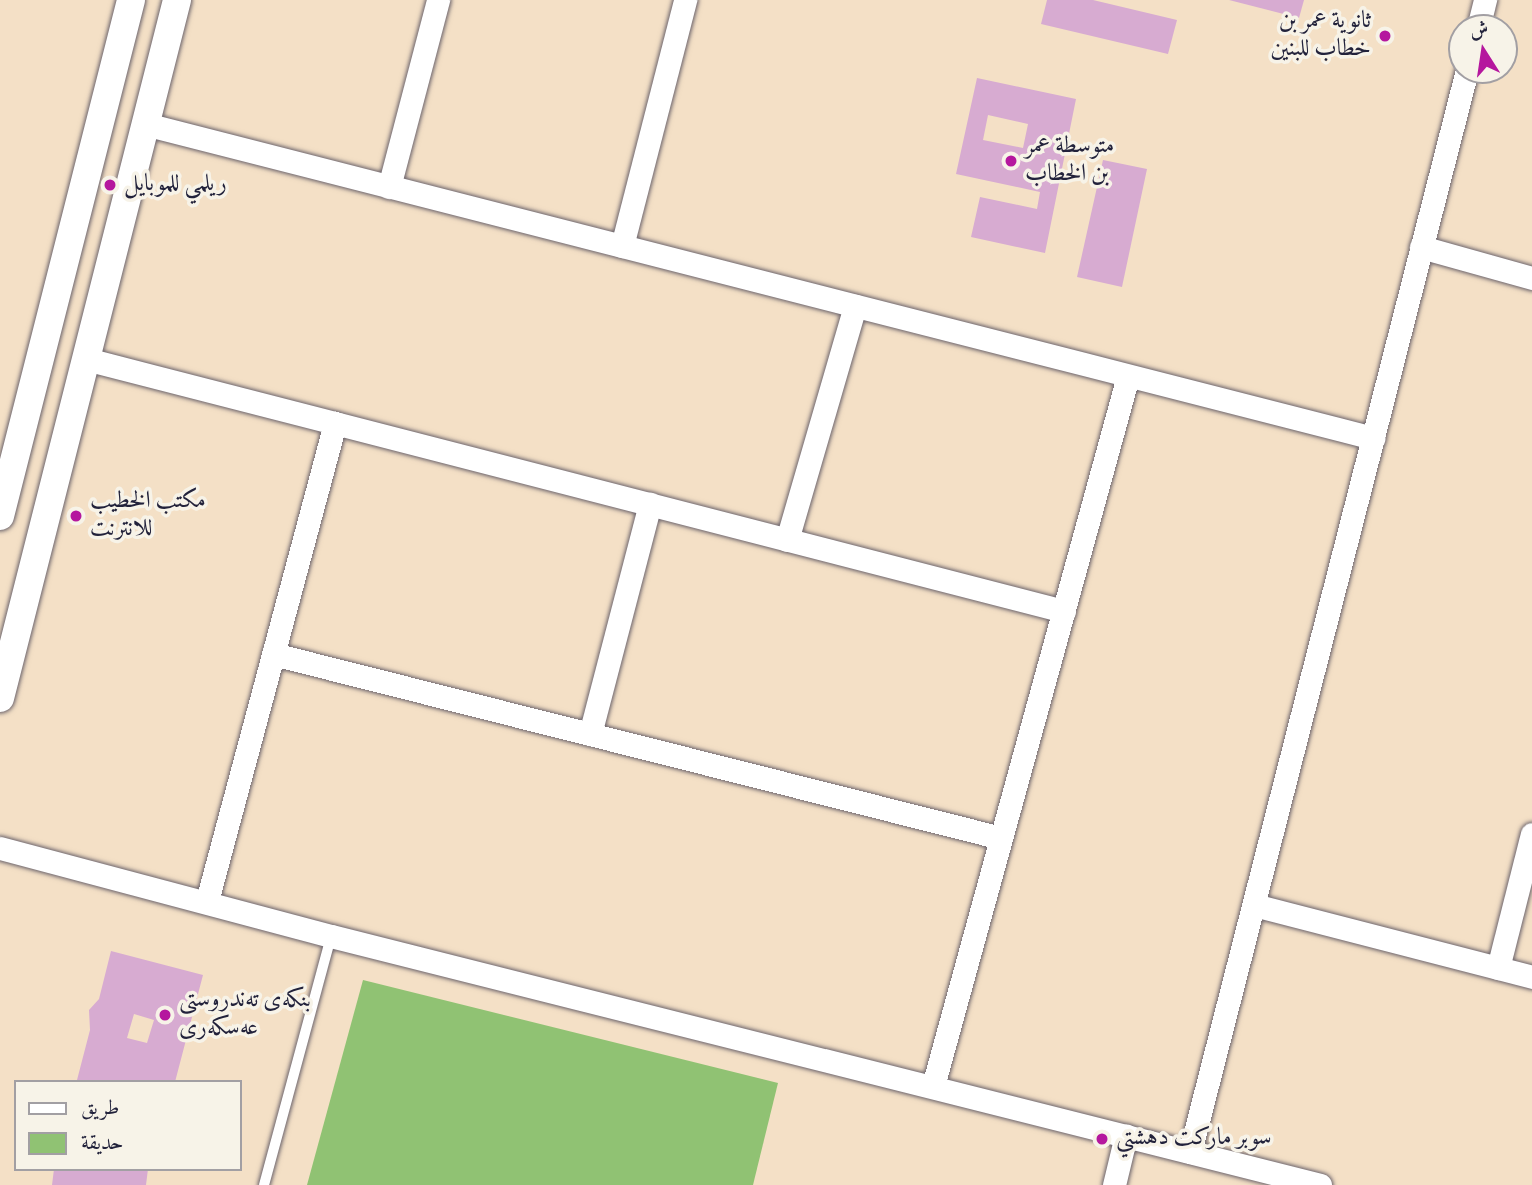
<!DOCTYPE html>
<meta charset="utf-8">
<style>
body{margin:0}
#map{position:relative;width:1532px;height:1185px;overflow:hidden;background:#f4e0c6;font-family:Vollkorn,Amiri,serif}
div>[style]{position:absolute}
.green>*{inset:0;background:#90c273}
.building>*{inset:0;background:#d7abd1}
.roads{filter:drop-shadow(0 0 2px #6c646c) drop-shadow(0 0 2px #6c646c)}
.service>*{height:10px;margin:-5px;padding:0 5px;transform-origin:5px;border-radius:5px;background:#fff}
.minor>*{height:23px;margin:-11.5px;padding:0 11.5px;transform-origin:11.5px;border-radius:11.5px;background:#fff}
.tertiary>*{height:28px;margin:-14px;padding:0 14px;transform-origin:14px;border-radius:14px;background:#fff}
.dots>*{width:19px;height:19px;translate:-50% -50%;box-sizing:border-box;border:4px solid #f7f3e8;border-radius:50%}
span{translate:-50% -50%;white-space:nowrap;text-align:center;line-height:1.15;-webkit-text-stroke:7px #f7f3e8;paint-order:stroke}
.poi-label{font-size:24px;color:#22223b}
.right{translate:-100% -50%;text-align:right}
.left{translate:0 -50%;text-align:left}
.legend{position:absolute;left:14px;top:1080px;width:228px;height:91px;box-sizing:border-box;background:#f7f3e8;border:2px solid #a29fa3;margin:0;padding:9px 12px;list-style:none;font-size:21px;color:#22223b}
.legend li{display:flex;align-items:center;gap:14px;height:35px}
.legend b{width:35px;border:2px solid #a29fa3}
.north{position:absolute;left:1448px;top:14px;width:70px;height:70px;box-sizing:border-box;background:#f7f3e8;border:2px solid #a29fa3;border-radius:50%;rotate:348deg;font-size:19px;font-weight:700;line-height:28px;text-align:center;color:#22223b}
.north::after{content:'';display:block;margin:auto;width:24px;height:32px;background:#b5179e;clip-path:polygon(50% 0,100% 100%,50% 72%,0 100%)}
</style>
<div id="map">
<div class="green">
<i style="clip-path:polygon(363px 980px,778px 1083px,753px 1185px,307px 1185px)"></i>
</div>
<div class="building">
<i style="clip-path:polygon(1047px 0,1093px 0,1177px 20px,1168px 54px,1041px 24px)"></i>
<i style="clip-path:polygon(1229px 0,1304px 0,1299px 18px)"></i>
<i style="clip-path:polygon(evenodd,977px 78px,1076px 99px,1045px 253px,971px 237px,980px 197px,1037px 209px,1040px 192px,956px 174px,977px 78px,988px 115px,1028px 124px,1023px 148px,983px 140px,988px 115px)"></i>
<i style="clip-path:polygon(1103px 160px,1147px 169px,1122px 287px,1077px 277px)"></i>
<i style="clip-path:polygon(evenodd,111px 951px,203px 975px,175px 1082px,77px 1080px,90px 1030px,89px 1010px,99px 999px,111px 951px,134px 1014px,154px 1020px,147px 1043px,127px 1038px,134px 1014px)"></i>
<i style="clip-path:polygon(54px 1169px,148px 1169px,146px 1185px,52px 1185px)"></i>
</div>
<div class="roads">
<div class="service">
<i style="left:264px;top:1185px;width:258px;rotate:-74.9deg"></i>
</div>
<div class="minor">
<i style="left:1478px;top:28px;width:29px;rotate:-76deg"></i>
<i style="left:145px;top:124px;width:1268px;rotate:14.34deg"></i>
<i style="left:389px;top:187px;width:193px;rotate:-75.3deg"></i>
<i style="left:622px;top:246px;width:254px;rotate:-75.6deg"></i>
<i style="left:1421px;top:247px;width:115px;rotate:15.6deg"></i>
<i style="left:86px;top:359px;width:1010px;rotate:14.45deg"></i>
<i style="left:787px;top:540px;width:244px;rotate:-73.8deg"></i>
<i style="left:273px;top:654px;width:751px;rotate:14.18deg"></i>
<i style="left:590px;top:734px;width:238px;rotate:-75.4deg"></i>
<i style="left:0;top:848px;width:342px;rotate:14.9deg"></i>
<i style="left:331px;top:936px;width:1020px;rotate:14.13deg"></i>
<i style="left:207px;top:901px;width:495px;rotate:-75deg"></i>
<i style="left:1254px;top:905px;width:287px;rotate:14.5deg"></i>
<i style="left:1498px;top:968px;width:138px;rotate:-75.8deg"></i>
<i style="left:933px;top:1086px;width:736px;rotate:-74.64deg"></i>
<i style="left:1190px;top:1152px;width:1117px;rotate:-75.64deg"></i>
<i style="left:1114px;top:1185px;width:51px;rotate:-76.5deg"></i>
</div>
<div class="tertiary">
<i style="left:0;top:516px;width:532px;rotate:-75.75deg"></i>
<i style="left:0;top:698px;width:720px;rotate:-75.77deg"></i>
</div>
</div>
<div class="dots">
<i style="left:1385px;top:36px;background:#b5179e"></i>
<i style="left:1011px;top:161px;background:#b5179e"></i>
<i style="left:110px;top:185px;background:#b5179e"></i>
<i style="left:76px;top:516px;background:#b5179e"></i>
<i style="left:165px;top:1015px;background:#b5179e"></i>
<i style="left:1102px;top:1139px;background:#b5179e"></i>
</div>
<div class="poi-label">
<span class="right" style="left:1371px;top:36px">ثانوية عمر بن<br>خطاب للبنين</span>
<span class="left" style="left:1025px;top:161px">متوسطة عمر<br>بن الخطاب</span>
<span class="left" style="left:124px;top:185px">ريلمي للموبايل</span>
<span class="left" style="left:90px;top:516px">مكتب الخطيب<br>للانترنت</span>
<span class="left" style="left:179px;top:1015px">بنکەی تەندروستی<br>عەسکەری</span>
<span class="left" style="left:1116px;top:1139px">سوبر ماركت دهشتي</span>
</div>
<ul class="legend">
<li><b style="height:9px;background:#fff"></b>طريق</li>
<li><b style="height:19px;background:#90c273"></b>حديقة</li>
</ul>
<div class="north">ش</div>
</div>
